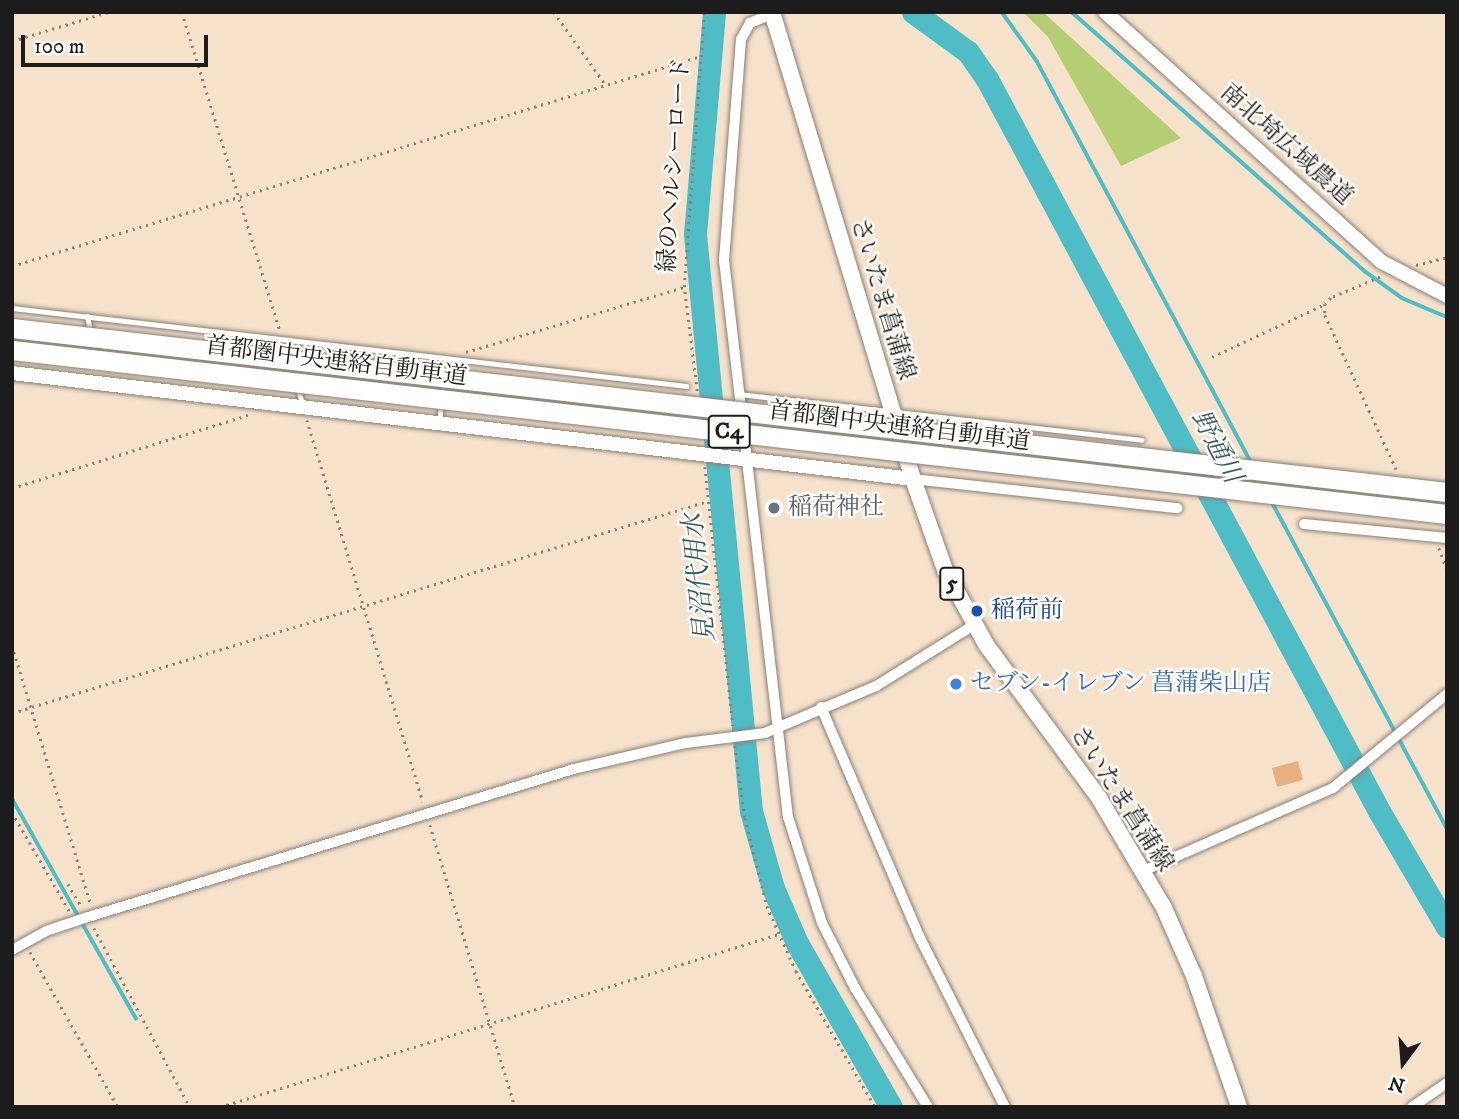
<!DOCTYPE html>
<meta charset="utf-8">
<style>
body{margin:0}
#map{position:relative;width:1459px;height:1119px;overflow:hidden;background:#f6e2cb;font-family:"IM FELL DW Pica","Noto Serif JP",serif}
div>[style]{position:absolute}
.green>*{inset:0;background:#b6ce73}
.stream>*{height:3.5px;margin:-1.75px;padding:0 1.75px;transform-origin:1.75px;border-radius:1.75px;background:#4fbdc6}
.river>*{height:23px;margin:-11.5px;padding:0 11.5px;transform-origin:11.5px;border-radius:11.5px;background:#4fbdc6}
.building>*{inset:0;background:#e9b07f}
.path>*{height:2.5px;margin-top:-1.25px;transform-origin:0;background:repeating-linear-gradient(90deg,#897f74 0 2px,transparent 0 7px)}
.roads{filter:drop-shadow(0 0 2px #897f74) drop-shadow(0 0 2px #897f74)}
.lane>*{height:5px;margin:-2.5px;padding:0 2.5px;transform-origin:2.5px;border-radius:2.5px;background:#fff}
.street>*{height:10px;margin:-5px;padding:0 5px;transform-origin:5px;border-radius:5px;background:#fff}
.secondary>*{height:14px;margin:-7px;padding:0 7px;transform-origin:7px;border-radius:7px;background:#fff}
.primary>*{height:16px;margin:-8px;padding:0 8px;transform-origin:8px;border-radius:8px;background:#fff}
.bridges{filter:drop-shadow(0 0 2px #897f74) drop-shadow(0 0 2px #897f74)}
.highway-bridge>*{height:19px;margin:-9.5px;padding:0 9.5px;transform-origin:9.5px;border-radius:9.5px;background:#fff}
.dots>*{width:19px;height:19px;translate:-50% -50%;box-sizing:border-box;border:4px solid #fdfcf7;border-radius:50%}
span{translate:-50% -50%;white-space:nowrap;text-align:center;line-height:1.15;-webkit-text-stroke:5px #fdfcf7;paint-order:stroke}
.shield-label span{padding:2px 5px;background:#fdfcf7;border:2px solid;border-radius:5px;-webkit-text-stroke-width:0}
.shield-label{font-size:23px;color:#1c1c1c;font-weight:700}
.street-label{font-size:24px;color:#1c1c1c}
.worship-label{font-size:24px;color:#5b616d}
.left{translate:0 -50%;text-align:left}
.transit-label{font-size:24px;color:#164399}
.shop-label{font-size:24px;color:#366cbe}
.water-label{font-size:26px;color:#305c60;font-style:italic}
.frame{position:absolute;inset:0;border:14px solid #1c1c1c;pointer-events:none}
.north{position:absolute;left:1368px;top:1028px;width:70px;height:70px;-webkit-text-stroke:5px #fdfcf7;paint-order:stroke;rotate:196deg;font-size:19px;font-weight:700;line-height:28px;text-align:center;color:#1c1c1c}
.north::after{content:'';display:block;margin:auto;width:24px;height:32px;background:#1c1c1c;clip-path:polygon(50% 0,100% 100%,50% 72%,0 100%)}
.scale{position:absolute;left:21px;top:35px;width:187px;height:32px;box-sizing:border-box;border:4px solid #1c1c1c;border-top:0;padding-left:9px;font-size:21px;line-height:24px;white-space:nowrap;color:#1c1c1c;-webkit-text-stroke:5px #fdfcf7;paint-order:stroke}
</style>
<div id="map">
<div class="green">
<i style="clip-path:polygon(1023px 12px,1043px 12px,1181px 138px,1121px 166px,1048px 37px)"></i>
</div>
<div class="stream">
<i style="left:1002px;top:12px;width:60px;rotate:54.5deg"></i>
<i style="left:1037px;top:61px;width:455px;rotate:61.9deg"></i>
<i style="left:1072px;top:12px;width:392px;rotate:41.5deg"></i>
<i style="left:1366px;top:272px;width:44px;rotate:35.8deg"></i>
<i style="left:1402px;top:298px;width:49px;rotate:22.9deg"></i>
<i style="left:1271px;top:500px;width:372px;rotate:61.8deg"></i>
<i style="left:12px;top:798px;width:253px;rotate:60.6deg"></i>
</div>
<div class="river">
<i style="left:714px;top:12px;width:223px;rotate:94.9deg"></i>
<i style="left:695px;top:234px;width:580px;rotate:84.46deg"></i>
<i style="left:751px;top:811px;width:80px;rotate:74.1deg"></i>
<i style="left:773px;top:888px;width:60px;rotate:66.4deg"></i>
<i style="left:797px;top:943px;width:189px;rotate:60.2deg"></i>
<i style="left:913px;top:12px;width:68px;rotate:36deg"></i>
<i style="left:968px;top:52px;width:33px;rotate:55deg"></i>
<i style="left:987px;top:79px;width:830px;rotate:61.83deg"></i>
<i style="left:1379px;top:811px;width:134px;rotate:59.6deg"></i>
</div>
<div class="building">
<i style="clip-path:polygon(1298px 761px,1303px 780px,1277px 787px,1272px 768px)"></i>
</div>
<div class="path">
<i style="left:182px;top:12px;width:333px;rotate:72.9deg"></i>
<i style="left:554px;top:12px;width:88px;rotate:54.7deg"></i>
<i style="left:12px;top:41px;width:100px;rotate:-16.8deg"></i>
<i style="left:1416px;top:265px;width:32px;rotate:-14deg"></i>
<i style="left:12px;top:266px;width:720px;rotate:-16.95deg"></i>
<i style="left:1380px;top:277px;width:53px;rotate:156.8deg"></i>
<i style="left:1331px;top:298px;width:8px;rotate:135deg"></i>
<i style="left:1325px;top:304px;width:11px;rotate:90deg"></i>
<i style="left:1325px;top:315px;width:172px;rotate:65.2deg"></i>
<i style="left:466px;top:352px;width:227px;rotate:-16.6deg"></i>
<i style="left:1212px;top:357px;width:125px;rotate:-25.1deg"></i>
<i style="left:697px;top:391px;width:105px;rotate:-97.1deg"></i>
<i style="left:684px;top:287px;width:276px;rotate:-85.8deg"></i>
<i style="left:307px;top:420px;width:399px;rotate:73.1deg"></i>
<i style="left:705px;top:467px;width:260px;rotate:83.8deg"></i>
<i style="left:12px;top:488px;width:247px;rotate:-17.2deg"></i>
<i style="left:1439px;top:548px;width:23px;rotate:70deg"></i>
<i style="left:12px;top:645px;width:272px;rotate:73.1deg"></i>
<i style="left:12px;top:713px;width:728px;rotate:-16.94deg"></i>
<i style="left:735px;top:746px;width:73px;rotate:82.1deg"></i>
<i style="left:745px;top:818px;width:91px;rotate:76deg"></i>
<i style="left:767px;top:906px;width:71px;rotate:66deg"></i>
<i style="left:796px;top:971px;width:157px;rotate:59.8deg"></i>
<i style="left:12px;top:812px;width:116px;rotate:59.9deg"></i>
<i style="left:430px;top:825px;width:295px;rotate:73.2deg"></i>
<i style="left:68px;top:884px;width:27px;rotate:59deg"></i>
<i style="left:94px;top:928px;width:203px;rotate:61.8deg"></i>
<i style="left:30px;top:952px;width:178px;rotate:60.4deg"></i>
<i style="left:220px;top:1107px;width:585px;rotate:-17.2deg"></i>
</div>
<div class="roads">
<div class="lane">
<i style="left:12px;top:308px;width:679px;rotate:6.59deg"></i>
<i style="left:87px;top:316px;width:39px;rotate:78deg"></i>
<i style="left:297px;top:386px;width:22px;rotate:74deg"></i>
<i style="left:739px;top:394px;width:405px;rotate:6.5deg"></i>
<i style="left:439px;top:423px;width:64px;rotate:-83.8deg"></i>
</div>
<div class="street">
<i style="left:772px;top:14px;width:24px;rotate:158deg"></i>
<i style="left:750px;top:23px;width:18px;rotate:119deg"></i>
<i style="left:741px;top:39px;width:222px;rotate:94.4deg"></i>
<i style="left:724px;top:260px;width:561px;rotate:83.45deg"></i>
<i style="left:788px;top:817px;width:111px;rotate:72.2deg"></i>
<i style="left:822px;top:923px;width:73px;rotate:63.1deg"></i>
<i style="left:855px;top:988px;width:140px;rotate:58.5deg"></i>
<i style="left:913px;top:479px;width:266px;rotate:6.3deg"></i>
<i style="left:1304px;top:524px;width:144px;rotate:5.6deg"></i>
<i style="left:821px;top:707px;width:249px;rotate:66.8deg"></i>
<i style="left:919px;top:936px;width:191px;rotate:63.3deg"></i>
<i style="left:1143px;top:871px;width:207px;rotate:-23.6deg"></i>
<i style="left:1333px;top:788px;width:148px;rotate:-39.5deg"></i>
<i style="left:12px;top:950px;width:39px;rotate:-29deg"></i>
<i style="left:46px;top:931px;width:44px;rotate:-18.4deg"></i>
<i style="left:88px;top:917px;width:508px;rotate:-16.94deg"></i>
<i style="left:574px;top:769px;width:115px;rotate:-13.1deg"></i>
<i style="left:686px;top:743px;width:80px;rotate:-7.2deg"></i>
<i style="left:765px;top:733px;width:121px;rotate:-22.9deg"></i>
<i style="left:876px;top:686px;width:115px;rotate:-31.9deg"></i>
<i style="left:1412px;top:1107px;width:42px;rotate:-34.4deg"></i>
</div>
<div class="secondary">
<i style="left:1105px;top:12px;width:373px;rotate:42.1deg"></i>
<i style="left:1382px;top:262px;width:73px;rotate:27.6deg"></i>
<i style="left:12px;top:373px;width:907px;rotate:6.71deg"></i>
</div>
<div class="primary">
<i style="left:772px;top:12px;width:488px;rotate:73.2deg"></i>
<i style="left:913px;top:479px;width:96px;rotate:70.6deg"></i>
<i style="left:945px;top:570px;width:87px;rotate:61.1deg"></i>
<i style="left:987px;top:646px;width:189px;rotate:53.6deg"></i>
<i style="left:1099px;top:798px;width:128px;rotate:59.4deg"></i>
<i style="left:1164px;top:908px;width:74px;rotate:66.2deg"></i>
<i style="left:1194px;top:976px;width:139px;rotate:71deg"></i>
</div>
</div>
<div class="bridges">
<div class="highway-bridge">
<i style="left:12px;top:328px;width:1444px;rotate:6.52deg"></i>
<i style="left:12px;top:350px;width:1444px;rotate:6.52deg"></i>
</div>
</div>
<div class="dots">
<i style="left:774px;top:508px;background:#6b7280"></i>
<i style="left:977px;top:611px;background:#1a4fb4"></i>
<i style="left:956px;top:684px;background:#3f7fe0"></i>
</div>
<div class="shield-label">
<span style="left:729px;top:432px">C4</span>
<span style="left:952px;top:584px">5</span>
</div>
<div class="street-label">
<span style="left:1286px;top:145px;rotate:42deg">南北埼広域農道</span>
<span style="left:675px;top:165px;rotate:-86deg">緑のヘルシーロード</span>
<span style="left:882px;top:299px;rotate:73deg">さいたま菖蒲線</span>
<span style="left:336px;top:362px;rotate:7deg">首都圏中央連絡自動車道</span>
<span style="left:899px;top:427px;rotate:7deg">首都圏中央連絡自動車道</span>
<span style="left:1121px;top:799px;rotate:57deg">さいたま菖蒲線</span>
</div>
<div class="worship-label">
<span class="left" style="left:788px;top:508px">稲荷神社</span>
</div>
<div class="transit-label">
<span class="left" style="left:991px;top:611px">稲荷前</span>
</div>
<div class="shop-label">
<span class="left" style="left:970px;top:684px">セブン-イレブン 菖蒲柴山店</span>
</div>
<div class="water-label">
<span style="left:1216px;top:447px;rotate:62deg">野通川</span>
<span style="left:700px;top:578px;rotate:-96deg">見沼代用水</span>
</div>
<div class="frame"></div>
<div class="north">N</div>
<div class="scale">100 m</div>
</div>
